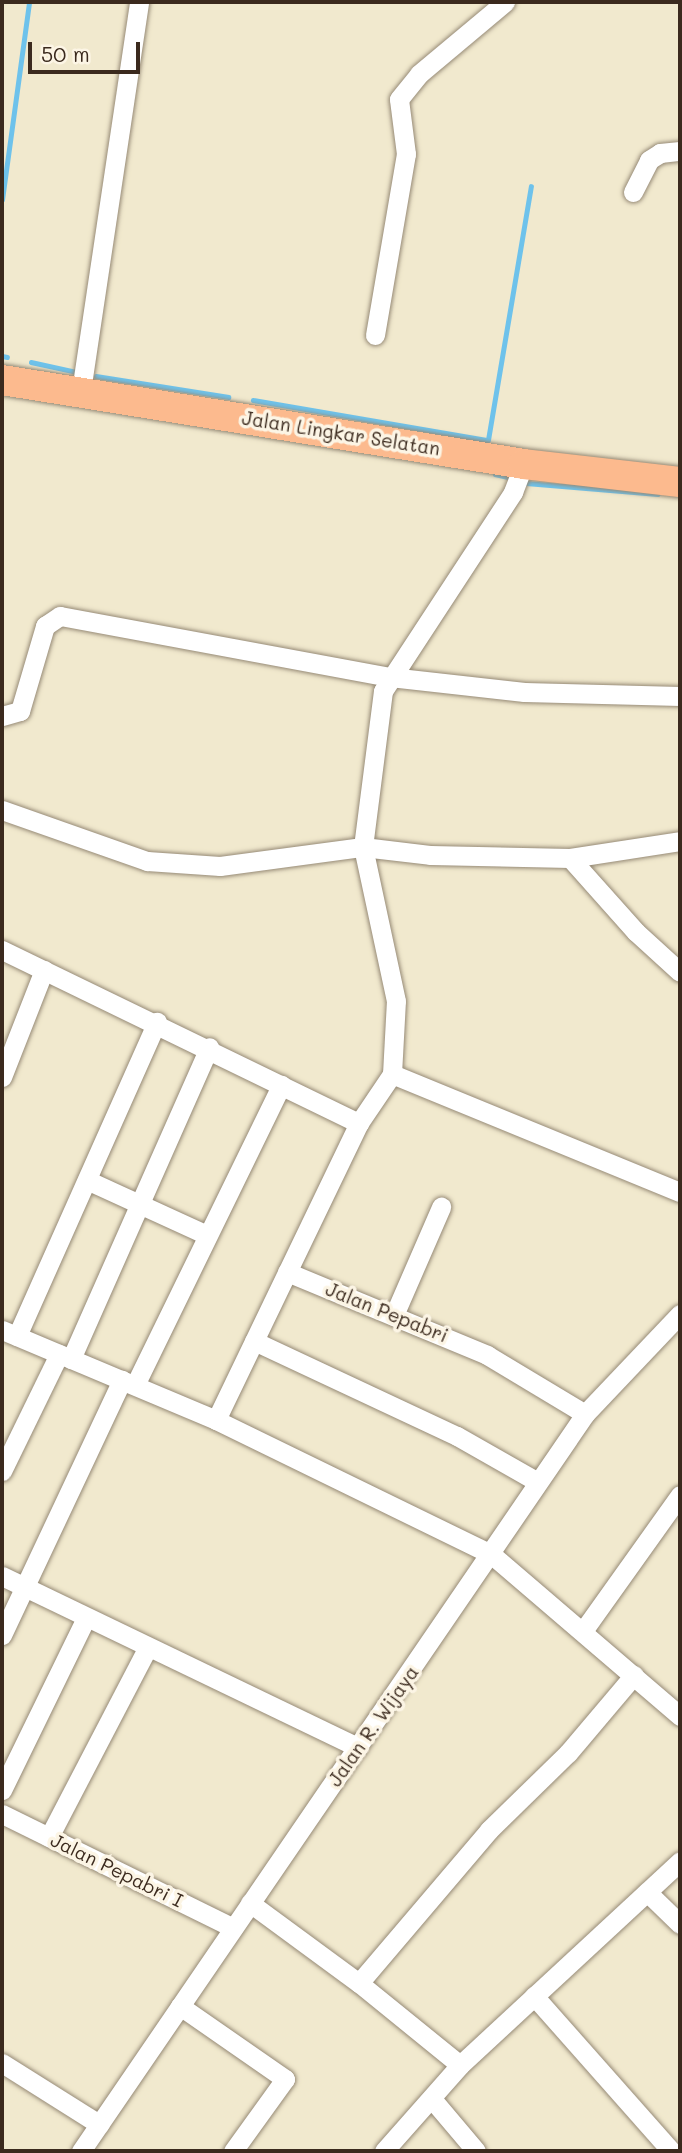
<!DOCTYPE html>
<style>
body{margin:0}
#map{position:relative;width:682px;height:2153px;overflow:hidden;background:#f1e9ce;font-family:Mali,sans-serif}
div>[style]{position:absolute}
.stream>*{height:4.5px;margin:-2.25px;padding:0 2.25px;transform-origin:2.25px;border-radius:2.25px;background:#6ec2eb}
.roads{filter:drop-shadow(0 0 2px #968a76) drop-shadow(0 0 2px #968a76)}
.minor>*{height:19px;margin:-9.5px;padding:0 9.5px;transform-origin:9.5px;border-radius:9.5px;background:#fff}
.highway>*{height:30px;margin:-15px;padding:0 15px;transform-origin:15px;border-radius:15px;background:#fcba8e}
span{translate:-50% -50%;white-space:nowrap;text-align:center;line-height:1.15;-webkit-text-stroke:7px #fcf5e5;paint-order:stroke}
.street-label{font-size:19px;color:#3b2a1e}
.frame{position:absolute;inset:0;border:4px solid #3b2a1e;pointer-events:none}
.scale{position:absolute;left:28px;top:42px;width:112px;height:32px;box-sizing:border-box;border:4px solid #3b2a1e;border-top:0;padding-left:9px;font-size:21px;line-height:24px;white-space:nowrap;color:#3b2a1e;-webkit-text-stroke:5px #fcf5e5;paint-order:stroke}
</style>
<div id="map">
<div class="stream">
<i style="left:563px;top:2px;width:4px"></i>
<i style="left:2px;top:200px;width:200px;rotate:-82.2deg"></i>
<i style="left:2px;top:356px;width:5px;rotate:11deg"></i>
<i style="left:31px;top:362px;width:47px;rotate:12.3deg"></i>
<i style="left:96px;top:376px;width:134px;rotate:9deg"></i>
<i style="left:253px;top:400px;width:238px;rotate:9.7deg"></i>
<i style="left:488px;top:440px;width:257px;rotate:-80.4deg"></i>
<i style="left:495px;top:474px;width:13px;rotate:13deg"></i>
<i style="left:526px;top:483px;width:132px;rotate:4.8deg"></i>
</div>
<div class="roads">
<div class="minor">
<i style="left:633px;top:192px;width:36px;rotate:-63deg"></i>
<i style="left:649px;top:160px;width:13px;rotate:-32deg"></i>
<i style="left:660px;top:153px;width:20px;rotate:-6deg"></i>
<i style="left:375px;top:335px;width:184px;rotate:-80.3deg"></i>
<i style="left:406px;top:154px;width:55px;rotate:-97.3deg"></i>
<i style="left:399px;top:99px;width:32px;rotate:-51deg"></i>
<i style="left:419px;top:74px;width:112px;rotate:-39.9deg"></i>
<i style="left:81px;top:391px;width:393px;rotate:-81.5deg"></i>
<i style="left:2px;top:716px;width:19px;rotate:-16deg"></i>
<i style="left:20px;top:711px;width:89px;rotate:-73.6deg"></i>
<i style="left:45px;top:626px;width:18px;rotate:-34deg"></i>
<i style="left:60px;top:616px;width:336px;rotate:10.5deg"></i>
<i style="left:390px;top:677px;width:135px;rotate:6.4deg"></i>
<i style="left:524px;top:692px;width:156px;rotate:1.5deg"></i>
<i style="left:2px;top:810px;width:154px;rotate:19.4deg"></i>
<i style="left:147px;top:861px;width:73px;rotate:3.9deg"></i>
<i style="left:220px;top:866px;width:144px;rotate:-7.6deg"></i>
<i style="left:363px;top:847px;width:67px;rotate:6.8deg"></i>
<i style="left:430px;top:855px;width:140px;rotate:1.2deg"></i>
<i style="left:570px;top:858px;width:111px;rotate:-8.8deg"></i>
<i style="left:570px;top:858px;width:99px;rotate:48.3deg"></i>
<i style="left:636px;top:932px;width:59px;rotate:42.3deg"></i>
<i style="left:2px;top:950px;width:397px;rotate:25.9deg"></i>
<i style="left:392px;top:1074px;width:311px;rotate:22.3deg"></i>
<i style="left:2px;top:1077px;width:115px;rotate:-68.6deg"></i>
<i style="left:87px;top:1180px;width:130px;rotate:24.6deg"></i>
<i style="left:287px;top:1272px;width:217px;rotate:22.5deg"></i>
<i style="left:487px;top:1355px;width:114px;rotate:31deg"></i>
<i style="left:395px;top:1313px;width:116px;rotate:-66.5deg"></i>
<i style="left:2px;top:1330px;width:232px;rotate:22.8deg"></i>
<i style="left:216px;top:1420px;width:306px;rotate:26deg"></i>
<i style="left:491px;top:1554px;width:249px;rotate:40.6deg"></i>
<i style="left:17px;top:1336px;width:344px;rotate:-66deg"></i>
<i style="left:254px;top:1341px;width:224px;rotate:25.1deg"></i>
<i style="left:457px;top:1436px;width:93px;rotate:29.6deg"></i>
<i style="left:71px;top:1359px;width:341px;rotate:-66.1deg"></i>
<i style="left:135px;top:1385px;width:334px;rotate:-64deg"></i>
<i style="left:216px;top:1420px;width:330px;rotate:-64.3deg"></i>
<i style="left:359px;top:1123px;width:59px;rotate:-56deg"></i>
<i style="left:392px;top:1074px;width:73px;rotate:-86.9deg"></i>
<i style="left:396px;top:1001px;width:157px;rotate:-102.1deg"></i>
<i style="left:363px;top:847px;width:157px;rotate:-82.7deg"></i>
<i style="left:383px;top:691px;width:238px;rotate:-56.8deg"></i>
<i style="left:513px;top:492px;width:30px;rotate:-69deg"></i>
<i style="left:2px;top:1471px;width:130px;rotate:-64deg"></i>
<i style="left:2px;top:1576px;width:395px;rotate:25.7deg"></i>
<i style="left:583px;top:1631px;width:167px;rotate:-54.5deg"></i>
<i style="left:2px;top:1635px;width:282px;rotate:-64.8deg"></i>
<i style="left:2px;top:1790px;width:191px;rotate:-64deg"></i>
<i style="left:2px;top:1814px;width:256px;rotate:26.2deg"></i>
<i style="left:49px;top:1837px;width:214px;rotate:-62.5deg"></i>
<i style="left:647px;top:1892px;width:46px;rotate:44.1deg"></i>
<i style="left:250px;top:1903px;width:135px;rotate:36.3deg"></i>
<i style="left:359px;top:1983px;width:130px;rotate:39.1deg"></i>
<i style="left:359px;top:1983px;width:201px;rotate:-49.6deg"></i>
<i style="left:489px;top:1830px;width:110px;rotate:-44.3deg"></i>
<i style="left:568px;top:1753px;width:102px;rotate:-49.8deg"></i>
<i style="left:534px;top:1996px;width:207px;rotate:48.5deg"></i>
<i style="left:180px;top:2006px;width:128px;rotate:34.8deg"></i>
<i style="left:285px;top:2079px;width:89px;rotate:125.8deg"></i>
<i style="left:2px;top:2063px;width:115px;rotate:32.2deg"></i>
<i style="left:432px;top:2099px;width:68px;rotate:49.8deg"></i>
<i style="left:81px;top:2151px;width:893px;rotate:-55.63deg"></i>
<i style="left:585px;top:1414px;width:138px;rotate:-46.5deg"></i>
<i style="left:384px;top:2151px;width:115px;rotate:-48.5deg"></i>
<i style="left:460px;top:2065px;width:300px;rotate:-42.8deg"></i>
</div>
<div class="highway">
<i style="left:2px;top:380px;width:529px;rotate:9.14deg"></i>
<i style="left:524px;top:464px;width:157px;rotate:6.6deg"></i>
</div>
</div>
<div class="street-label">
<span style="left:341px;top:433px;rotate:9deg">Jalan Lingkar Selatan</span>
<span style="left:387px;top:1312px;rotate:22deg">Jalan Pepabri</span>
<span style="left:373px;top:1726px;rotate:-55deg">Jalan R. Wijaya</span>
<span style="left:117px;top:1870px;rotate:26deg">Jalan Pepabri I</span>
</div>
<div class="frame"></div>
<div class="scale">50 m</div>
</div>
